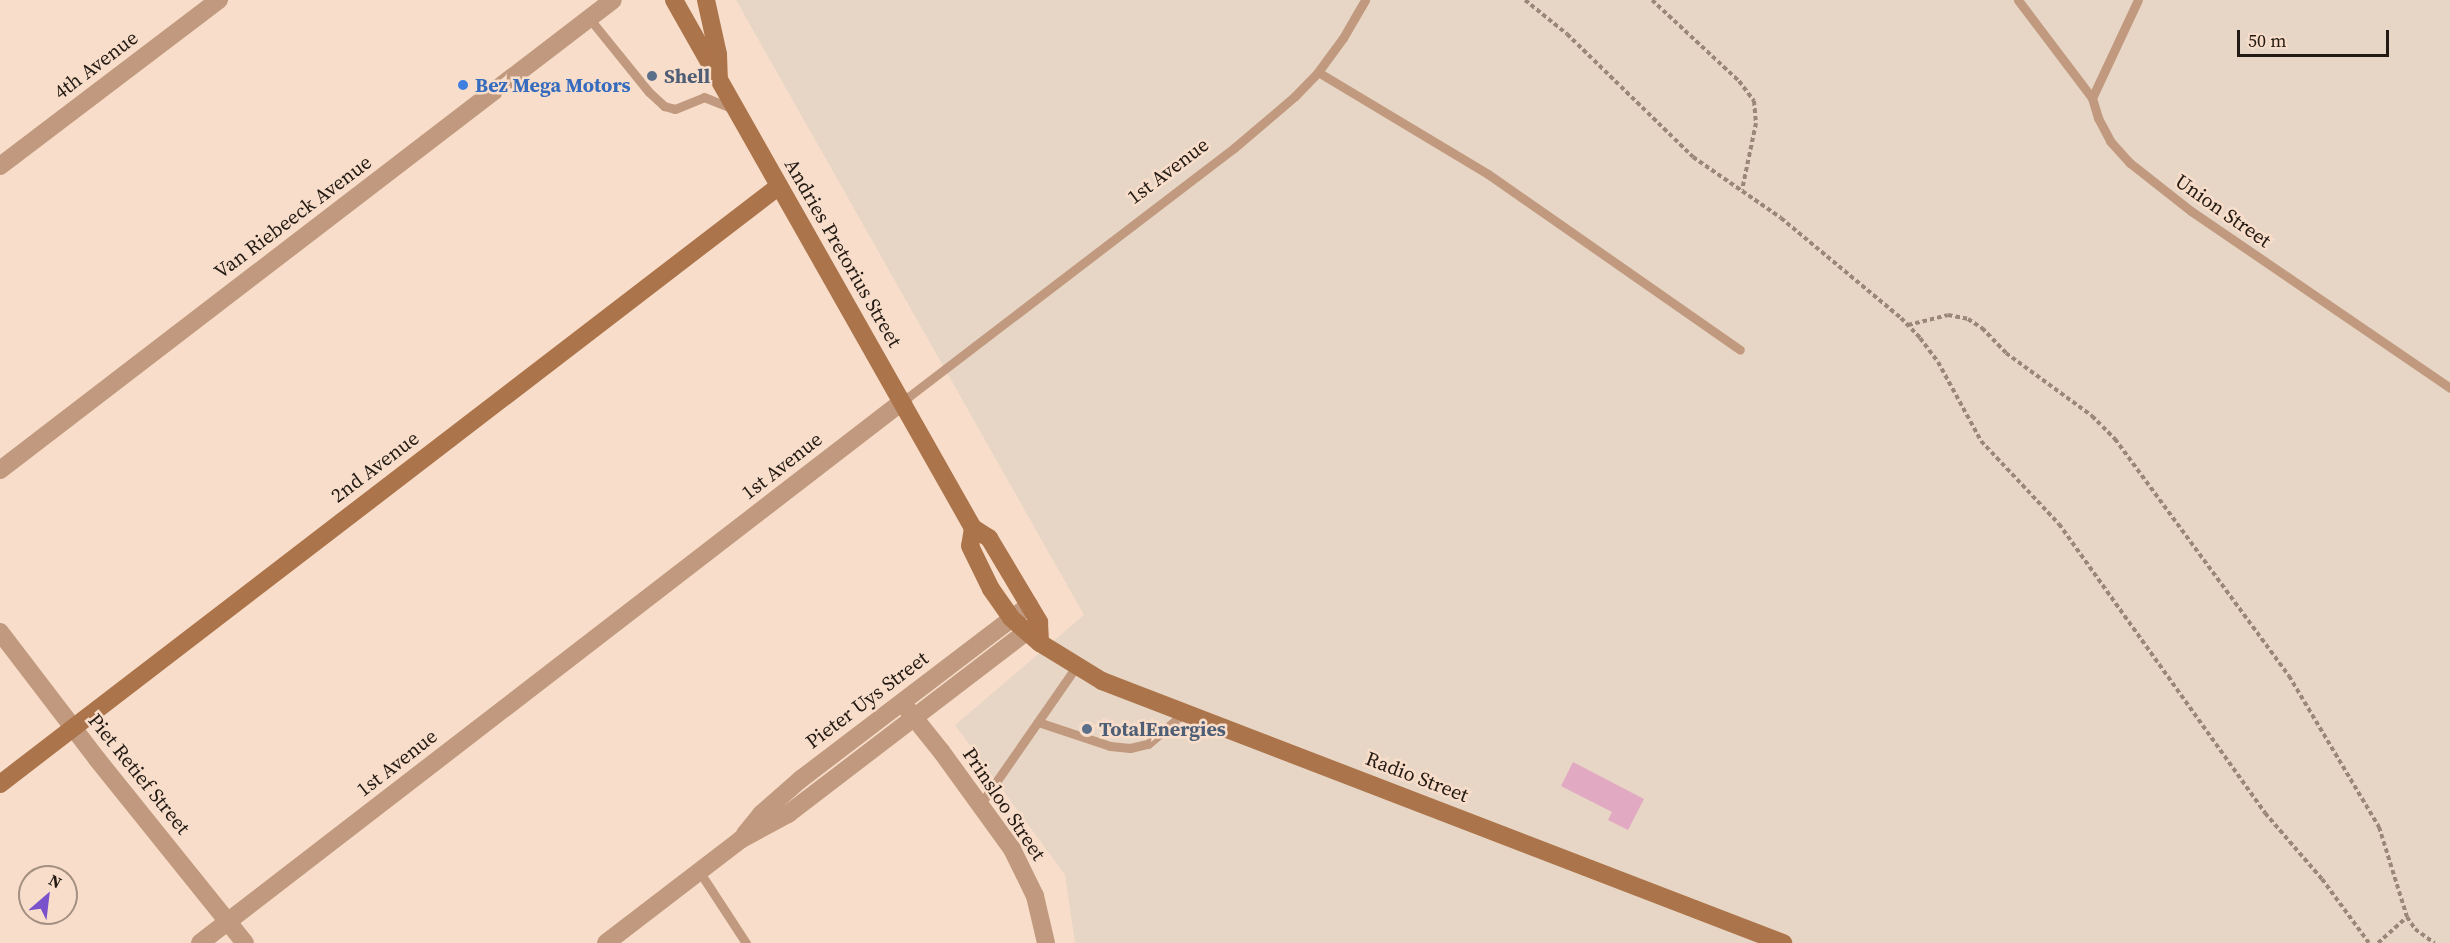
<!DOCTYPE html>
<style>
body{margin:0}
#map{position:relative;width:2450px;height:943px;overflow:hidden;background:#f8deca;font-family:"Source Serif 4",serif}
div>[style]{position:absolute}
.industrial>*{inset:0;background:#e7d6c5}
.building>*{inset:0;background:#e1a9c2}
.path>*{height:4px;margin-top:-2px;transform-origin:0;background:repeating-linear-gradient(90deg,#9a8779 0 4.5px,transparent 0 7.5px)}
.lane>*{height:9px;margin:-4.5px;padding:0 4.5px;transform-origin:4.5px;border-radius:4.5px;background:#c0997e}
.street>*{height:18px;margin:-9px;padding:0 9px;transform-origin:9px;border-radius:9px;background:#c0997e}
.secondary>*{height:18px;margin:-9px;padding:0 9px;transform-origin:9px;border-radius:9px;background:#ac744b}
.dots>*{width:16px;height:16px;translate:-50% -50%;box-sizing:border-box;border:3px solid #f8deca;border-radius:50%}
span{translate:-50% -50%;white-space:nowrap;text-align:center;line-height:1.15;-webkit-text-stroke:5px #f8deca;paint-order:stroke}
.street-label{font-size:20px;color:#231a13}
.service-label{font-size:20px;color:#4e5e75;font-weight:700}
.left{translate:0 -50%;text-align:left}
.shop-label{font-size:20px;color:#366cbe;font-weight:700}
.north{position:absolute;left:18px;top:865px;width:60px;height:60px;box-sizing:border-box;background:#f8deca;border:2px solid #a39081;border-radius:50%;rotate:28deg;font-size:16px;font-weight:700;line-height:24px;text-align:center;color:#231a13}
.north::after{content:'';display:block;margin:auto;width:21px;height:27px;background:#7a52cb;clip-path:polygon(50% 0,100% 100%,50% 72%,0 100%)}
.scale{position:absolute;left:2237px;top:30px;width:152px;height:27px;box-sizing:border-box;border:3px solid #231a13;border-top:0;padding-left:8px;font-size:18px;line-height:21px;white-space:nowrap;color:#231a13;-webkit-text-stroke:4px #f8deca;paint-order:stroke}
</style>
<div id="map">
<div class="industrial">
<i style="clip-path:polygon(736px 0,2450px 0,2450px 943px,1075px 943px,1065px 875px,955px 725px,1084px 615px)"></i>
</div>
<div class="building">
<i style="clip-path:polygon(1573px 762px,1644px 799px,1628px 830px,1608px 820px,1612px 812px,1561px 786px)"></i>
</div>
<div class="path">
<i style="left:1525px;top:0;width:54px;rotate:39deg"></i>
<i style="left:1567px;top:34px;width:176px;rotate:44.3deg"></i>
<i style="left:1693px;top:157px;width:107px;rotate:34.7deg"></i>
<i style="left:1781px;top:218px;width:156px;rotate:39.8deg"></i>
<i style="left:1901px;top:318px;width:28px;rotate:46deg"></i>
<i style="left:1920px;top:338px;width:30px;rotate:53deg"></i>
<i style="left:1938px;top:362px;width:90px;rotate:61.4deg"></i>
<i style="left:1981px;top:441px;width:114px;rotate:46.8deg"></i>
<i style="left:2059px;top:524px;width:355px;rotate:54.5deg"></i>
<i style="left:2265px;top:813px;width:87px;rotate:49.2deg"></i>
<i style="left:2322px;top:879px;width:79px;rotate:53.7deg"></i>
<i style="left:1652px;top:0;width:119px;rotate:43deg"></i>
<i style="left:1739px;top:81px;width:25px;rotate:53deg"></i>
<i style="left:1754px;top:101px;width:22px;rotate:85deg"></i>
<i style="left:1756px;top:123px;width:68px;rotate:101.8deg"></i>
<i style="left:1908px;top:325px;width:41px;rotate:-14deg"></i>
<i style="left:1948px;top:315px;width:20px;rotate:11deg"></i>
<i style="left:1968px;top:319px;width:17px;rotate:33deg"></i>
<i style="left:1982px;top:328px;width:35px;rotate:46deg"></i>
<i style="left:2006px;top:353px;width:107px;rotate:36.2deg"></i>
<i style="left:2092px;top:416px;width:33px;rotate:45deg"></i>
<i style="left:2115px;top:439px;width:294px;rotate:53.7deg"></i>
<i style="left:2289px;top:676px;width:176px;rotate:59.2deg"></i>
<i style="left:2379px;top:827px;width:94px;rotate:72.7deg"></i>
<i style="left:2407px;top:917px;width:14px;rotate:56deg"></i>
<i style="left:2415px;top:929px;width:24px;rotate:36deg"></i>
<i style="left:2378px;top:943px;width:39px;rotate:-42deg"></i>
</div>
<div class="lane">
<i style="left:2018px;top:0;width:123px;rotate:52.9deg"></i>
<i style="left:2092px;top:98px;width:21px;rotate:73deg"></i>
<i style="left:2098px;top:118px;width:26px;rotate:62deg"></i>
<i style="left:2110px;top:141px;width:30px;rotate:48deg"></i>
<i style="left:2130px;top:163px;width:78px;rotate:38.2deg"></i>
<i style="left:2191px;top:211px;width:314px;rotate:34.3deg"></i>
<i style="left:589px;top:18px;width:95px;rotate:51deg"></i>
<i style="left:649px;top:92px;width:21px;rotate:43deg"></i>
<i style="left:664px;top:106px;width:11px;rotate:15deg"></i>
<i style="left:675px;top:109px;width:31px;rotate:-22deg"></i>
<i style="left:704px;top:97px;width:31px;rotate:22deg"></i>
<i style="left:1318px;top:72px;width:198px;rotate:31deg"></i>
<i style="left:1488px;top:174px;width:307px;rotate:34.9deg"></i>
<i style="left:2092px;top:98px;width:108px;rotate:-64.9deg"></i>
<i style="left:903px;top:401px;width:417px;rotate:-37.4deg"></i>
<i style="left:1234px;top:148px;width:80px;rotate:-40.4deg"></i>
<i style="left:1295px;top:96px;width:33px;rotate:-46deg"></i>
<i style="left:1318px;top:72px;width:42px;rotate:-53.7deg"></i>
<i style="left:1343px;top:38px;width:44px;rotate:-59.9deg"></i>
<i style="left:1038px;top:722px;width:76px;rotate:18.4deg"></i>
<i style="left:1110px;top:746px;width:20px;rotate:6deg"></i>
<i style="left:1130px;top:748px;width:18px;rotate:-13deg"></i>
<i style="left:1148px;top:744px;width:48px;rotate:-40.7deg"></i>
<i style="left:980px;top:805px;width:168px;rotate:-55.2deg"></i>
<i style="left:699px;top:871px;width:86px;rotate:56.9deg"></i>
</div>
<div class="street">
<i style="left:0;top:166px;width:275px;rotate:-37.2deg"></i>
<i style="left:0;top:470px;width:772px;rotate:-37.48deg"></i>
<i style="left:0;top:632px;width:160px;rotate:52.6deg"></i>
<i style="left:97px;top:759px;width:236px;rotate:51.2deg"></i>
<i style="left:908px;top:710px;width:53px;rotate:51.2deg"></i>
<i style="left:941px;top:751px;width:121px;rotate:54.1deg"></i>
<i style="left:1012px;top:849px;width:52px;rotate:63.9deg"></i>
<i style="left:1035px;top:896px;width:48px;rotate:76.8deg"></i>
<i style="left:745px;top:834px;width:26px;rotate:-51deg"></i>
<i style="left:761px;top:814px;width:53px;rotate:-41.2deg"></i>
<i style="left:801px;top:779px;width:287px;rotate:-37.3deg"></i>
<i style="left:200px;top:943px;width:888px;rotate:-37.63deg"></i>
<i style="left:606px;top:943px;width:169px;rotate:-37.5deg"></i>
<i style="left:740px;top:840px;width:55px;rotate:-28.4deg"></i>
<i style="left:788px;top:814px;width:315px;rotate:-37.4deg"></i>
</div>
<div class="secondary">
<i style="left:674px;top:0;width:607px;rotate:60.48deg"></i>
<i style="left:973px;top:528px;width:19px;rotate:32deg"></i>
<i style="left:989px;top:538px;width:98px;rotate:59.2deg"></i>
<i style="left:1039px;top:622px;width:21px;rotate:87deg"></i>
<i style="left:706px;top:0;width:55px;rotate:77.5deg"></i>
<i style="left:718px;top:54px;width:24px;rotate:88deg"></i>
<i style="left:973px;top:528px;width:18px;rotate:99deg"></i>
<i style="left:970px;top:546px;width:48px;rotate:64deg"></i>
<i style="left:991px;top:589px;width:35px;rotate:55deg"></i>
<i style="left:1011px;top:618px;width:38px;rotate:41deg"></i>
<i style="left:1040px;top:643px;width:73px;rotate:31.5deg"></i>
<i style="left:1102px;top:681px;width:730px;rotate:21.04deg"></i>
<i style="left:0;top:784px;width:982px;rotate:-37.51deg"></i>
</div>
<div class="dots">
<i style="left:652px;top:76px;background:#5c6f8a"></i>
<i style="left:463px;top:85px;background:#3f7fe0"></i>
<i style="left:1087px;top:729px;background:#5c6f8a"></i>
</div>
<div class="street-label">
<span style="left:96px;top:65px;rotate:-37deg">4th Avenue</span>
<span style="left:1168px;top:171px;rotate:-37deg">1st Avenue</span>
<span style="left:2223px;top:211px;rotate:35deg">Union Street</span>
<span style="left:293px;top:217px;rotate:-37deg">Van Riebeeck Avenue</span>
<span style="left:843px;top:253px;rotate:60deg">Andries Pretorius Street</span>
<span style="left:782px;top:466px;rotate:-38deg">1st Avenue</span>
<span style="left:375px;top:467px;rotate:-37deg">2nd Avenue</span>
<span style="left:867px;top:700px;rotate:-37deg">Pieter Uys Street</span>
<span style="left:397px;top:763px;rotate:-38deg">1st Avenue</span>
<span style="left:139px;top:774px;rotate:51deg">Piet Retief Street</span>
<span style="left:1417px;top:777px;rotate:21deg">Radio Street</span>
<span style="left:1004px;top:804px;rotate:56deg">Prinsloo Street</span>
</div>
<div class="service-label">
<span class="left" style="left:664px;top:76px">Shell</span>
<span class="left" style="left:1099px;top:729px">TotalEnergies</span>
</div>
<div class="shop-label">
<span class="left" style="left:475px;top:85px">Bez Mega Motors</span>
</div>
<div class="north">N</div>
<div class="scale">50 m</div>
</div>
